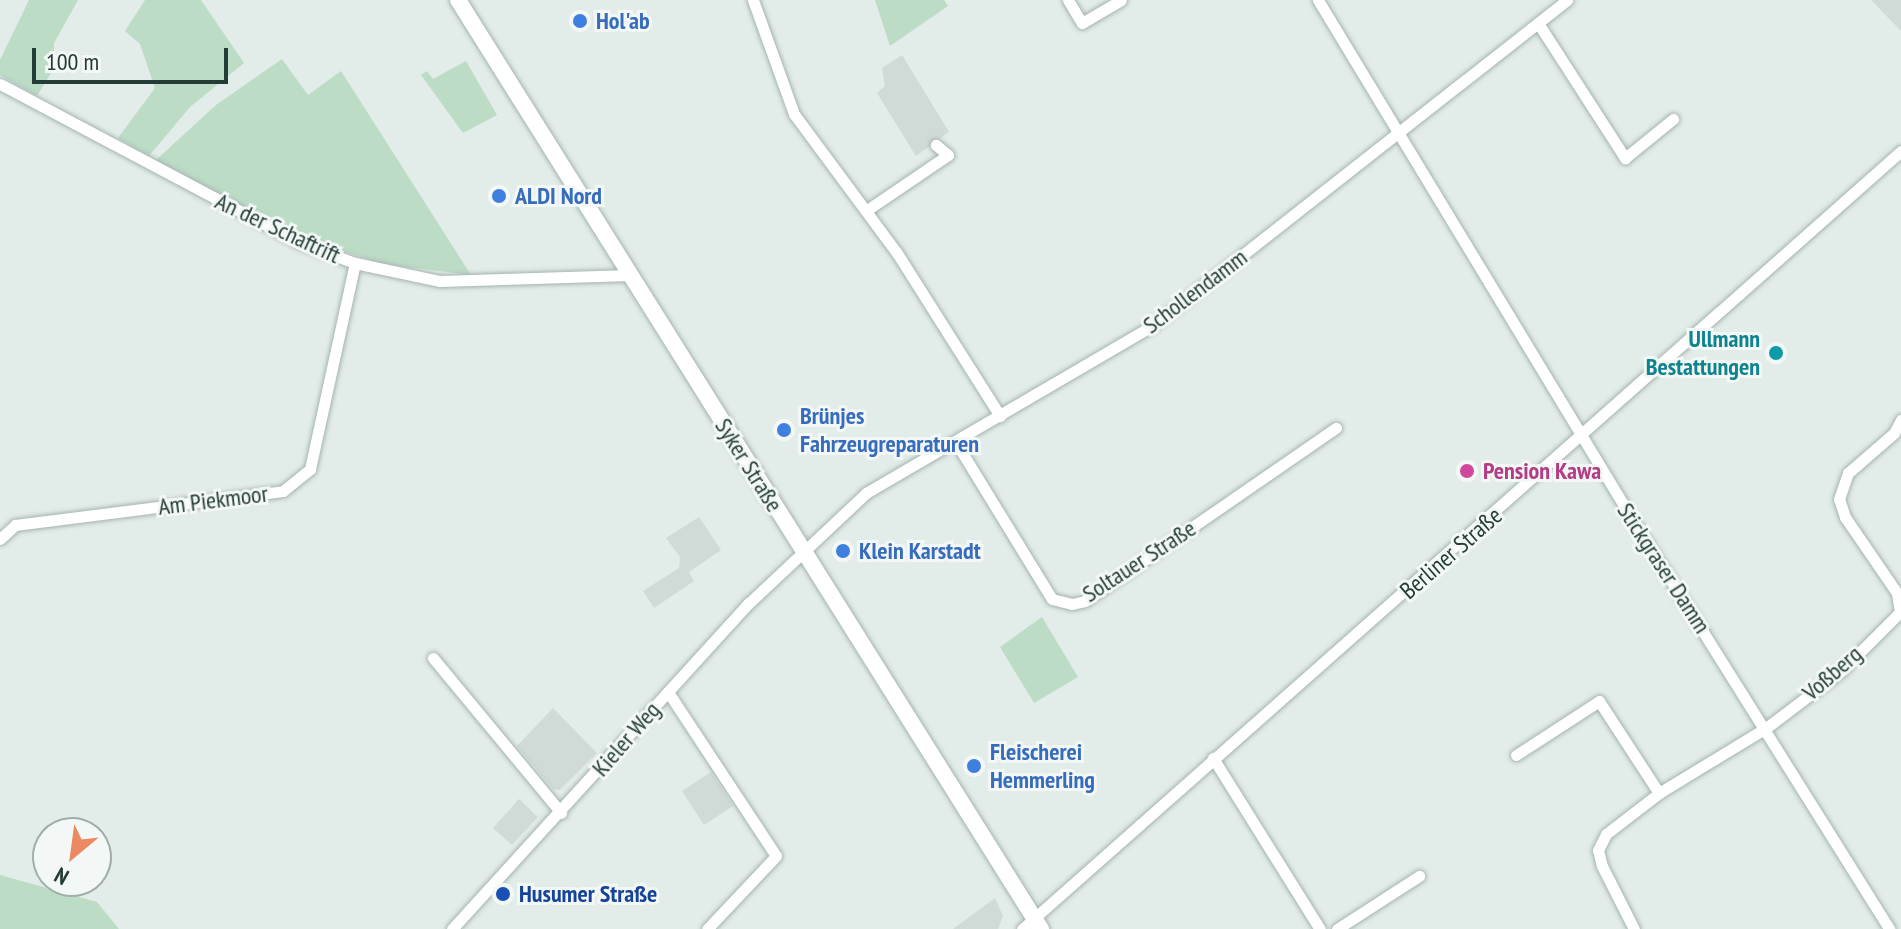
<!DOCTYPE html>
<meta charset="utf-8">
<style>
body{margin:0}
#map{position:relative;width:1901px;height:929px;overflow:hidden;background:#e2ece8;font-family:"PT Sans Narrow",sans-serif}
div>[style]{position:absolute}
.built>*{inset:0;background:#d0dbd7}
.green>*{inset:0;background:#bcdcc6}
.roads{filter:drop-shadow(0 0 2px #a5b4af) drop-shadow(0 0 2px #a5b4af)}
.minor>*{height:11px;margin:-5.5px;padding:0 5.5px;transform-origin:5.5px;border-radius:5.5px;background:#fff}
.secondary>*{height:16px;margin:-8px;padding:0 8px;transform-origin:8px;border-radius:8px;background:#fff}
.dots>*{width:22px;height:22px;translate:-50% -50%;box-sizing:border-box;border:4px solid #f3f8f6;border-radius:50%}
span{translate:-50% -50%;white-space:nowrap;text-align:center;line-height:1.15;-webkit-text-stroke:6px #f3f8f6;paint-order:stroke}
.shop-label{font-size:24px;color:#366cbe;font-weight:700}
.left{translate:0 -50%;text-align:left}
.street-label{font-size:24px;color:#233c36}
.culture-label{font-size:24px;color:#0d838f;font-weight:700}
.right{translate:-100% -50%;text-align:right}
.hotel-label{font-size:24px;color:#b23c85;font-weight:700}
.transit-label{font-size:24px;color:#164399;font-weight:700}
.north{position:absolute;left:32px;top:817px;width:80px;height:80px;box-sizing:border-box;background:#f3f8f6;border:2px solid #a0ada9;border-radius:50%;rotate:209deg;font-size:22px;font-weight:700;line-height:32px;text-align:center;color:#233c36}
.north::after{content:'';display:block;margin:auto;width:28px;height:36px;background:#eb8961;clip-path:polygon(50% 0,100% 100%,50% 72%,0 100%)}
.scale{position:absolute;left:32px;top:48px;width:196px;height:36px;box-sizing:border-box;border:4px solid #233c36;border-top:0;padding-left:10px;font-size:24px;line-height:28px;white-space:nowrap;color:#233c36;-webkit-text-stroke:6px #f3f8f6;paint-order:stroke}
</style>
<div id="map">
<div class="built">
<i style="clip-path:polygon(1871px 0,1901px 0,1901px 31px)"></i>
<i style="clip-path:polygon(902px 55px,949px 132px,916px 156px,877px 93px,885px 86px,882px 68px)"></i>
<i style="clip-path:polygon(699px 517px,721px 550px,689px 572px,694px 581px,654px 608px,643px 591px,679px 568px,680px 557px,666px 538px)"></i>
<i style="clip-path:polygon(553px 708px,597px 753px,560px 790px,553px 789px,517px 746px)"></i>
<i style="clip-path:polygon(711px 772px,733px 806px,704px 825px,682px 791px)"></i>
<i style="clip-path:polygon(519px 799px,538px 817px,512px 845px,493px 828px)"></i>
<i style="clip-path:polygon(995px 898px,1003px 916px,998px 929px,953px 929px)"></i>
</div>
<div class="green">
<i style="clip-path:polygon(29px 0,78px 0,54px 43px,53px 70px,37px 96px,0 75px,0 60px)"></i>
<i style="clip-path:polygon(145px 0,201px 0,244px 63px,190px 107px,149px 156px,118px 138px,155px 88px,140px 44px,125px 31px)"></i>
<i style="clip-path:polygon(875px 0,944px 0,948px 6px,890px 46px)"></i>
<i style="clip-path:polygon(282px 59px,308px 95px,341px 71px,471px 275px,384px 264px,340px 250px,287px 229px,156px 160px,216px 105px)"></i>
<i style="clip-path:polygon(466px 61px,497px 115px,463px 133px,421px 75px,427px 71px,433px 79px)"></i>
<i style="clip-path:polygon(1042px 617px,1078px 677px,1034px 703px,1000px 647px)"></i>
<i style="clip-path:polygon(0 875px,97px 902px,119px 929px,0 929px)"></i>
</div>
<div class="roads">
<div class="minor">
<i style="left:753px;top:0;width:121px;rotate:70.2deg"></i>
<i style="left:794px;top:114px;width:173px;rotate:53.5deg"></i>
<i style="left:897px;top:253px;width:193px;rotate:57.7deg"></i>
<i style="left:1068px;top:0;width:27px;rotate:59deg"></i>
<i style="left:1082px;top:23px;width:45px;rotate:-30.5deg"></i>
<i style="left:1318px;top:0;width:595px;rotate:58.82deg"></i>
<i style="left:1626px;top:509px;width:496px;rotate:57.9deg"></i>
<i style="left:1538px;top:23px;width:161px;rotate:57.2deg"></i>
<i style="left:1625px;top:158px;width:62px;rotate:-39.1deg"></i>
<i style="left:0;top:84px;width:337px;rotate:27.9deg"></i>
<i style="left:298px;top:242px;width:61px;rotate:20.2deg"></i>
<i style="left:355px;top:263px;width:87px;rotate:12deg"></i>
<i style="left:440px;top:281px;width:190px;rotate:-1.8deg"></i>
<i style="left:867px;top:210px;width:98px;rotate:-34.2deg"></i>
<i style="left:948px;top:155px;width:16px;rotate:-140deg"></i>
<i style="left:955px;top:441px;width:185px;rotate:58.5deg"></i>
<i style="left:1052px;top:599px;width:21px;rotate:14deg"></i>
<i style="left:1072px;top:604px;width:13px;rotate:-13deg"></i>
<i style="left:1085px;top:601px;width:305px;rotate:-34.6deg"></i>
<i style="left:0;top:539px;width:21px;rotate:-43deg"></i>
<i style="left:15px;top:525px;width:270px;rotate:-7.2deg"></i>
<i style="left:283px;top:491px;width:35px;rotate:-39deg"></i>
<i style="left:310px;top:469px;width:211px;rotate:-77.7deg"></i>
<i style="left:433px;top:658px;width:201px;rotate:50.4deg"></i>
<i style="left:668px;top:692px;width:196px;rotate:56.6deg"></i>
<i style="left:776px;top:856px;width:100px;rotate:133.4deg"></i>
<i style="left:1516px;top:755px;width:99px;rotate:-33deg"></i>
<i style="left:1599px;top:701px;width:110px;rotate:56.9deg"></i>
<i style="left:1213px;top:758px;width:202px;rotate:58deg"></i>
<i style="left:452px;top:929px;width:441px;rotate:-47.7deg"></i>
<i style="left:749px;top:603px;width:161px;rotate:-43.2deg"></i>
<i style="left:866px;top:493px;width:331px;rotate:-30.3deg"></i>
<i style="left:1152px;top:326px;width:528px;rotate:-38.15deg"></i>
<i style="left:1022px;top:929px;width:1174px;rotate:-41.51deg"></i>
<i style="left:1337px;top:929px;width:98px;rotate:-32.9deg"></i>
<i style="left:1634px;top:929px;width:71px;rotate:-116.9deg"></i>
<i style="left:1602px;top:866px;width:16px;rotate:-104deg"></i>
<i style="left:1598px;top:850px;width:18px;rotate:-63deg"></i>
<i style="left:1606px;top:834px;width:67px;rotate:-37.7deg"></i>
<i style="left:1659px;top:793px;width:125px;rotate:-31.3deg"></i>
<i style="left:1766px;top:728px;width:94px;rotate:-37.2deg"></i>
<i style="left:1841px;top:671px;width:83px;rotate:-45deg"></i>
<i style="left:1900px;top:612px;width:19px;rotate:-99deg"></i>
<i style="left:1897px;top:593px;width:92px;rotate:-124.4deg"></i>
<i style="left:1845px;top:517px;width:19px;rotate:-108deg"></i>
<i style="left:1839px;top:499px;width:28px;rotate:-71deg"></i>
<i style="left:1848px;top:473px;width:61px;rotate:-41deg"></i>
<i style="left:1894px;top:433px;width:15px;rotate:-62deg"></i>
</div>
<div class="secondary">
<i style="left:458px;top:0;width:1097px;rotate:57.89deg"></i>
</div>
</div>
<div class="dots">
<i style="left:580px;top:21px;background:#3f7fe0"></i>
<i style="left:499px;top:196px;background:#3f7fe0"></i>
<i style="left:1776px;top:353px;background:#0f9aa8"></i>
<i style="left:784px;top:430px;background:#3f7fe0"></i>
<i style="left:1467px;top:471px;background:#d1479c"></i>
<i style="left:843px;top:551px;background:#3f7fe0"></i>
<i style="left:974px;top:766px;background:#3f7fe0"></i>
<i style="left:503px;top:894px;background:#1a4fb4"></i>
</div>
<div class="shop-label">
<span class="left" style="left:596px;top:21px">Hol'ab</span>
<span class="left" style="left:515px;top:196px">ALDI Nord</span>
<span class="left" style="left:800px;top:430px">Brünjes<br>Fahrzeugreparaturen</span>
<span class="left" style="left:859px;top:551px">Klein Karstadt</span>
<span class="left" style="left:990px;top:766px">Fleischerei<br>Hemmerling</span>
</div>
<div class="street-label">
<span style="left:278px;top:228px;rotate:25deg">An der Schaftrift</span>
<span style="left:1195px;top:291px;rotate:-37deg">Schollendamm</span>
<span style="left:749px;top:465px;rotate:58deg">Syker Straße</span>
<span style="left:213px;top:500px;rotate:-7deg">Am Piekmoor</span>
<span style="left:1451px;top:553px;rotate:-41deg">Berliner Straße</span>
<span style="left:1139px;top:561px;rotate:-33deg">Soltauer Straße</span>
<span style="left:1664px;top:568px;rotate:57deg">Stickgraser Damm</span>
<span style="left:1832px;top:673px;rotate:-41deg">Voßberg</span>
<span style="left:626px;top:739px;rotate:-49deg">Kieler Weg</span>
</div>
<div class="culture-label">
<span class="right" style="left:1760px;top:353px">Ullmann<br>Bestattungen</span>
</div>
<div class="hotel-label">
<span class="left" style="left:1483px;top:471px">Pension Kawa</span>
</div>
<div class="transit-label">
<span class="left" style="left:519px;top:894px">Husumer Straße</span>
</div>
<div class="north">N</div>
<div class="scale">100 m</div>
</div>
